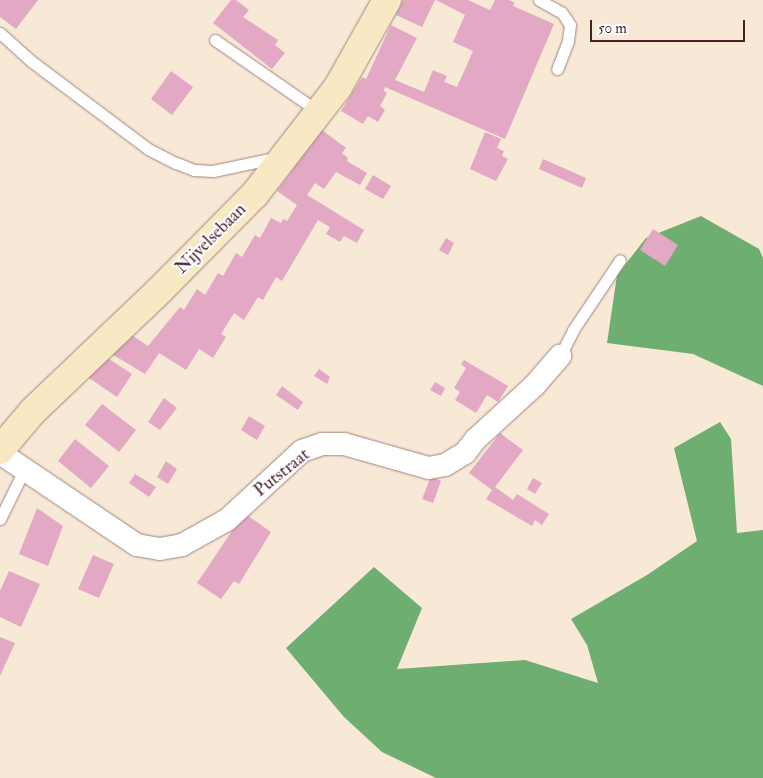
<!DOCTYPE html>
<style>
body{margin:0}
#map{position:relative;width:763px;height:778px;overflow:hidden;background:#f8e9d6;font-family:"IM FELL Double Pica",serif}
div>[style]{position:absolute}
.forest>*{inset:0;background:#6eae71}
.building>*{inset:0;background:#e3a8c4}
.roads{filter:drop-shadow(0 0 1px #a18480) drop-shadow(0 0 1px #a18480)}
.service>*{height:11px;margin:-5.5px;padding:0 5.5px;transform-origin:5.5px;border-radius:5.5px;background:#fff}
.minor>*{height:22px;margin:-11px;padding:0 11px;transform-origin:11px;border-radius:11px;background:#fff}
.secondary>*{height:28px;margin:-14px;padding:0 14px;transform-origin:14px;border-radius:14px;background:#f8e8c3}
span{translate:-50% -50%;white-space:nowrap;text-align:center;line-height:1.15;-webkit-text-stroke:4.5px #fff;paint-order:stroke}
.street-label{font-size:18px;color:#4a1f2b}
.scale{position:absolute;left:590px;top:20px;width:155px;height:22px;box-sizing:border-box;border:2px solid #4a1f2b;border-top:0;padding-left:6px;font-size:15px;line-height:18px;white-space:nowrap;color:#4a1f2b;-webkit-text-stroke:4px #fff;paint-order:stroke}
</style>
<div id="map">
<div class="forest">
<i style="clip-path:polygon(701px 216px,759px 249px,763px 258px,763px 386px,693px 354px,607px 343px,617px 275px,646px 238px)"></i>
<i style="clip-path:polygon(720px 422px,731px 439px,737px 533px,763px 530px,763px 778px,436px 778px,382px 752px,344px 717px,286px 648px,374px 567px,422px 608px,397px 669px,525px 660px,598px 683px,587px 645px,571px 619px,647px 575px,697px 541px,674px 448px)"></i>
</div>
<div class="building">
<i style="clip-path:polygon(0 0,38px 0,16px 29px,0 17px)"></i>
<i style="clip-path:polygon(231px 0,236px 0,249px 10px,243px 17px,278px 40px,275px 45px,285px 53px,272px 69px,213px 23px)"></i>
<i style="clip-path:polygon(403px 0,435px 0,422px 27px,396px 15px)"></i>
<i style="clip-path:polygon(436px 0,468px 0,490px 10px,495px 0,509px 0,515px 3px,513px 6px,554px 24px,505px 139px,385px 87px,384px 91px,387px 93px,380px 106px,385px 110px,378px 122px,368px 116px,363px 124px,341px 111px,362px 77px,366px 79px,391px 25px,417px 38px,395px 80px,424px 92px,433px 70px,447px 76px,444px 82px,457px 87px,473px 51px,453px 42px,465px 15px)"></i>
<i style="clip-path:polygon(171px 71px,193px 87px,172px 115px,151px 99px)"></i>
<i style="clip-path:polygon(322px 130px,346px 148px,342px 153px,348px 158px,347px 161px,367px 173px,360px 185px,336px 172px,324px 189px,315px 183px,307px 195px,364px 230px,357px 243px,344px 236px,340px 242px,326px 234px,330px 227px,318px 220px,282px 281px,276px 277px,263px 300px,258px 297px,244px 320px,234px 313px,221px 334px,226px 337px,213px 358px,199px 349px,186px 370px,159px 353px,145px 374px,110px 353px,130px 334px,148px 346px,180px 307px,184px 310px,197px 289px,205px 295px,218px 273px,223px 276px,236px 253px,242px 257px,255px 235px,260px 238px,271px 218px,281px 223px,283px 219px,287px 221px,297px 205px,277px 191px)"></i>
<i style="clip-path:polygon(485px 132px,501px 139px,497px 148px,504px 151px,502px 156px,508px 159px,496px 181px,470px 169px)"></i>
<i style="clip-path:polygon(543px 159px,586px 178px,582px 188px,539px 169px)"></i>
<i style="clip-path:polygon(373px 175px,391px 186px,383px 199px,365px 189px)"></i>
<i style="clip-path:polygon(653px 229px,678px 245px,665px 266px,640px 250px)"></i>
<i style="clip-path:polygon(446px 238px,454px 243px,448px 255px,439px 250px)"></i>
<i style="clip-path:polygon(106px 357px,132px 374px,117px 397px,86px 376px)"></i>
<i style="clip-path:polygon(464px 360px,508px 386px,498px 402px,487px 395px,476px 413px,455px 400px,460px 392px,454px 388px,466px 368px,461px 364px)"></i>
<i style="clip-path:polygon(319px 369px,330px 377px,327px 384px,314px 376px)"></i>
<i style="clip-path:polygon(435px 382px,445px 388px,441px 396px,430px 390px)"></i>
<i style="clip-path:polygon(282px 386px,303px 402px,298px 410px,276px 395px)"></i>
<i style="clip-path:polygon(164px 398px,177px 408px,160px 430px,148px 422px)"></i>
<i style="clip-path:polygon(102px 404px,136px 430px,119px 452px,85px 425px)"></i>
<i style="clip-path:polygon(249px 416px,265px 426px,257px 440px,241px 430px)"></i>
<i style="clip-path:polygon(500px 433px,523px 450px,495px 487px,513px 500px,517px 494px,549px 514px,542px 525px,535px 520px,532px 526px,486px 499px,492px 490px,469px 473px)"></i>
<i style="clip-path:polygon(75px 439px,109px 466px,91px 488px,58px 461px)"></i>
<i style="clip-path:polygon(166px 461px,177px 469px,168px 484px,157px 477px)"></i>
<i style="clip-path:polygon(135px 474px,156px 487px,149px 497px,129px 483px)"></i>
<i style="clip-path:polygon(431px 476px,441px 481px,433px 503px,422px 499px)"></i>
<i style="clip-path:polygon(533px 478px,542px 483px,535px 494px,527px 489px)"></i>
<i style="clip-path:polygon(37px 508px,63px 526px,48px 566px,19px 554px)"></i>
<i style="clip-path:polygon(244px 513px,271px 532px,239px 584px,234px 581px,221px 599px,197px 583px)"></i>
<i style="clip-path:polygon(93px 555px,114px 564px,99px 598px,78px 589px)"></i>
<i style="clip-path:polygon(9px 571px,40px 584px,21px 627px,0 617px,0 591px)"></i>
<i style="clip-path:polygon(0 637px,15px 643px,0 676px)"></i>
</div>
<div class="roads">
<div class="service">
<i style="left:539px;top:0;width:26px;rotate:29deg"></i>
<i style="left:562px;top:13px;width:14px;rotate:56deg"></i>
<i style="left:570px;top:25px;width:16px;rotate:97deg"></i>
<i style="left:568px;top:41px;width:30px;rotate:111deg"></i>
<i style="left:0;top:33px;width:42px;rotate:42.1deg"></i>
<i style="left:31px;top:61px;width:146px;rotate:36.9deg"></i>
<i style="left:148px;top:149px;width:31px;rotate:27deg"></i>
<i style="left:176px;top:163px;width:19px;rotate:21deg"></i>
<i style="left:194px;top:170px;width:19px;rotate:3deg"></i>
<i style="left:213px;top:171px;width:67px;rotate:-12deg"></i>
<i style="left:215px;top:40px;width:126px;rotate:34.7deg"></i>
<i style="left:560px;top:356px;width:29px;rotate:-63deg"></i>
<i style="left:573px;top:330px;width:84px;rotate:-56.1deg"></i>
<i style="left:0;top:519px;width:57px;rotate:-63.9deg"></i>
</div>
<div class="minor">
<i style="left:0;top:453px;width:165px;rotate:33.9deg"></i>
<i style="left:137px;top:545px;width:23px;rotate:10deg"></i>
<i style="left:160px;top:549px;width:22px;rotate:-10deg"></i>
<i style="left:182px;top:545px;width:51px;rotate:-29.1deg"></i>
<i style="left:227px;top:520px;width:102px;rotate:-42.6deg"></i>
<i style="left:302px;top:451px;width:21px;rotate:-19deg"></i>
<i style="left:322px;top:444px;width:22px"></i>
<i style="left:344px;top:444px;width:88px;rotate:15.8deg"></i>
<i style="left:429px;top:468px;width:16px;rotate:-11deg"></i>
<i style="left:445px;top:465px;width:23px;rotate:-31deg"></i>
<i style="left:465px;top:453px;width:18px;rotate:-52deg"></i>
<i style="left:476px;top:439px;width:79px;rotate:-42.4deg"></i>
<i style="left:534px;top:386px;width:40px;rotate:-49deg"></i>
</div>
<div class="secondary">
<i style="left:0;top:450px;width:51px;rotate:-49.8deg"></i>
<i style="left:33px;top:411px;width:174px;rotate:-43.6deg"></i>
<i style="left:159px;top:291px;width:136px;rotate:-45.3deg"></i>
<i style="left:255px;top:194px;width:135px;rotate:-52.2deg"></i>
<i style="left:338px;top:87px;width:100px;rotate:-60.6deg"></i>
</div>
</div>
<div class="street-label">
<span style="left:211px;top:239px;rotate:-45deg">Nijvelsebaan</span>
<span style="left:282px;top:473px;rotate:-39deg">Putstraat</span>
</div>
<div class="scale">50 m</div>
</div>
